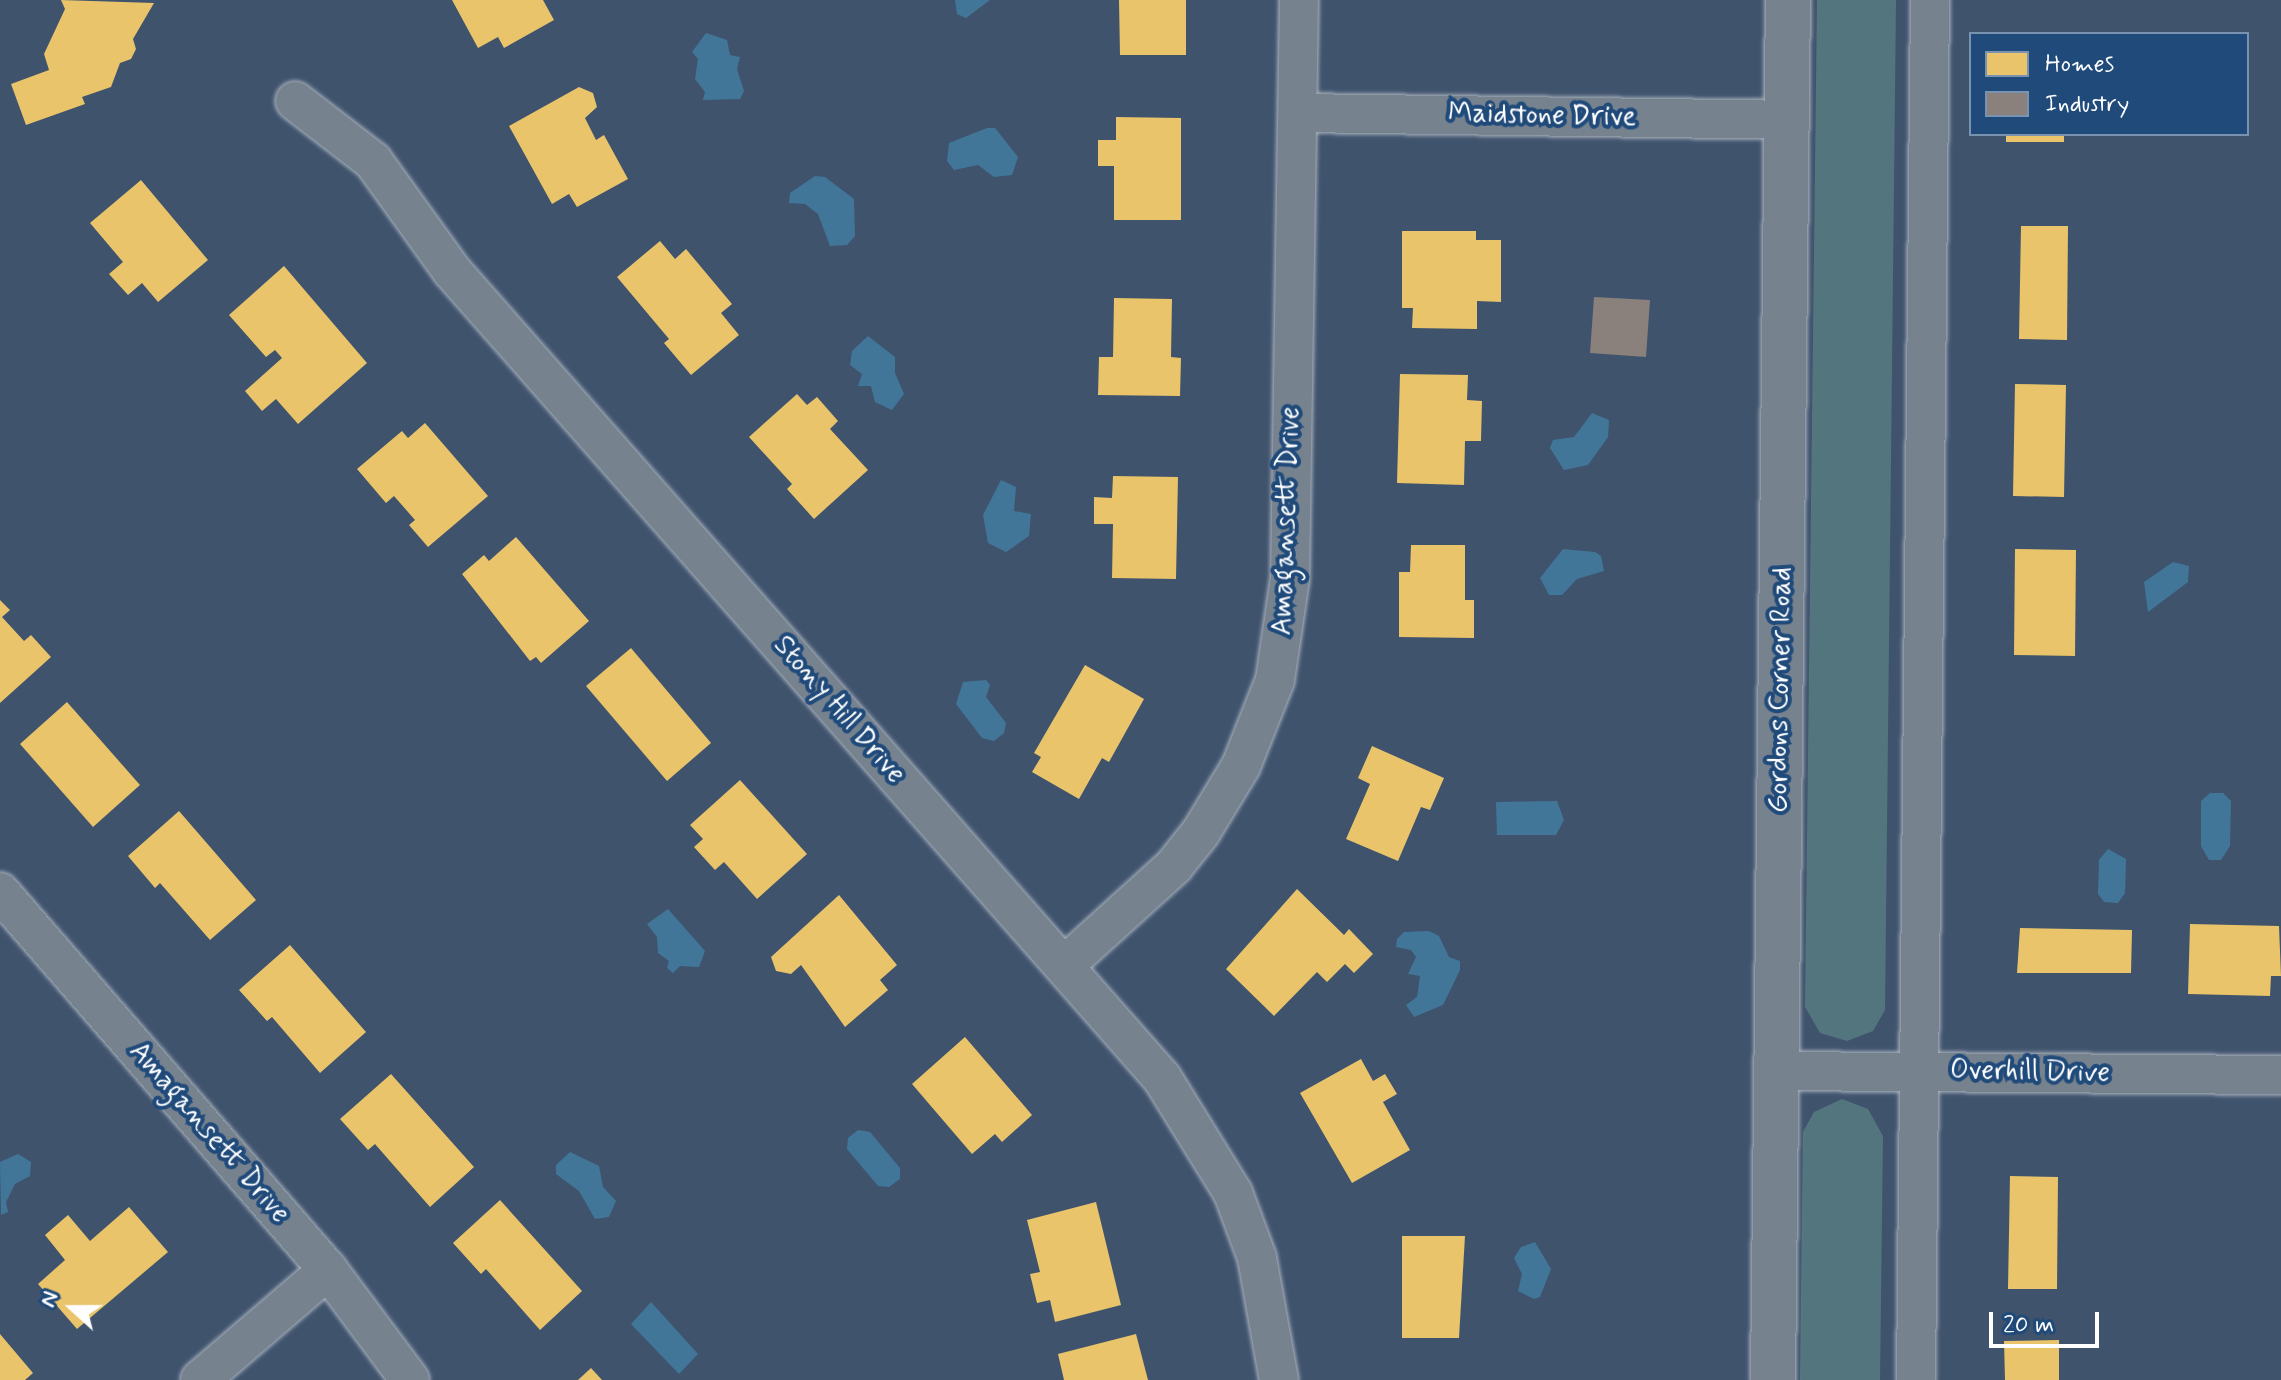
<!DOCTYPE html>
<style>
body{margin:0}
#map{position:relative;width:2281px;height:1380px;overflow:hidden;background:#3f536d;font-family:Mynerve,sans-serif}
div>[style]{position:absolute}
.green>*{inset:0;background:#53767e}
.water>*{inset:0;background:#427699}
.homes>*{inset:0;background:#e9c46a}
.industry>*{inset:0;background:#8a817c}
.roads{filter:drop-shadow(0 0 2px #a9b2bd) drop-shadow(0 0 2px #a9b2bd)}
.street>*{height:38px;margin:-19px;padding:0 19px;transform-origin:19px;border-radius:19px;background:#77828f}
.secondary>*{height:44px;margin:-22px;padding:0 22px;transform-origin:22px;border-radius:22px;background:#77828f}
span{translate:-50% -50%;white-space:nowrap;text-align:center;line-height:1.15;-webkit-text-stroke:8px #1f4a7a;paint-order:stroke}
.street-label{font-size:28px;color:#fff}
.legend{position:absolute;left:1969px;top:32px;width:280px;height:104px;box-sizing:border-box;background:#1f4a7a;border:2px solid #7992af;margin:0;padding:10px 14px;list-style:none;font-size:24px;color:#fff}
.legend li{display:flex;align-items:center;gap:16px;height:40px}
.legend b{width:40px;border:2px solid #7992af}
.north{position:absolute;left:32px;top:1268px;width:80px;height:80px;-webkit-text-stroke:6px #1f4a7a;paint-order:stroke;rotate:291deg;font-size:22px;font-weight:700;line-height:32px;text-align:center;color:#fff}
.north::after{content:'';display:block;margin:auto;width:28px;height:36px;background:#fff;clip-path:polygon(50% 0,100% 100%,50% 72%,0 100%)}
.scale{position:absolute;left:1989px;top:1312px;width:110px;height:36px;box-sizing:border-box;border:4px solid #fff;border-top:0;padding-left:10px;font-size:24px;line-height:28px;white-space:nowrap;color:#fff;-webkit-text-stroke:6px #1f4a7a;paint-order:stroke}
</style>
<div id="map">
<div class="green">
<i style="clip-path:polygon(1817px 0,1896px 0,1885px 1010px,1873px 1031px,1847px 1041px,1820px 1033px,1805px 1007px)"></i>
<i style="clip-path:polygon(1842px 1099px,1868px 1109px,1883px 1136px,1880px 1380px,1800px 1380px,1803px 1132px,1814px 1112px)"></i>
</div>
<div class="water">
<i style="clip-path:polygon(955px 0,990px 0,966px 18px,957px 14px)"></i>
<i style="clip-path:polygon(706px 33px,727px 40px,730px 55px,740px 57px,737px 69px,744px 91px,740px 99px,703px 100px,705px 92px,695px 79px,698px 59px,692px 52px)"></i>
<i style="clip-path:polygon(987px 128px,995px 128px,1018px 157px,1012px 175px,994px 177px,978px 165px,954px 170px,947px 161px,949px 143px)"></i>
<i style="clip-path:polygon(815px 176px,825px 177px,854px 199px,855px 236px,847px 245px,830px 246px,818px 214px,805px 204px,789px 203px,790px 193px)"></i>
<i style="clip-path:polygon(868px 336px,895px 357px,895px 373px,904px 394px,892px 410px,875px 402px,871px 386px,858px 386px,862px 374px,850px 365px,852px 351px)"></i>
<i style="clip-path:polygon(1592px 413px,1609px 420px,1608px 437px,1588px 465px,1564px 470px,1550px 448px,1553px 440px,1574px 437px)"></i>
<i style="clip-path:polygon(1001px 480px,1016px 487px,1014px 511px,1031px 514px,1029px 536px,1006px 552px,988px 543px,983px 515px)"></i>
<i style="clip-path:polygon(1563px 549px,1595px 552px,1601px 556px,1604px 571px,1577px 579px,1562px 595px,1549px 595px,1540px 578px)"></i>
<i style="clip-path:polygon(2173px 562px,2189px 566px,2188px 582px,2148px 612px,2144px 582px)"></i>
<i style="clip-path:polygon(986px 680px,990px 685px,986px 697px,1006px 723px,1004px 733px,994px 741px,982px 738px,956px 704px,963px 682px)"></i>
<i style="clip-path:polygon(2210px 793px,2223px 793px,2231px 801px,2230px 846px,2221px 860px,2209px 860px,2201px 846px,2201px 801px)"></i>
<i style="clip-path:polygon(1557px 801px,1564px 820px,1556px 835px,1497px 835px,1496px 802px)"></i>
<i style="clip-path:polygon(2108px 849px,2126px 859px,2125px 893px,2118px 903px,2104px 902px,2098px 894px,2099px 860px)"></i>
<i style="clip-path:polygon(668px 909px,705px 951px,699px 967px,680px 966px,673px 973px,667px 968px,669px 961px,658px 953px,657px 937px,647px 924px)"></i>
<i style="clip-path:polygon(1429px 931px,1439px 936px,1449px 957px,1460px 961px,1460px 970px,1443px 1005px,1414px 1017px,1406px 1005px,1417px 997px,1420px 976px,1408px 974px,1416px 957px,1411px 950px,1396px 947px,1397px 939px,1404px 932px)"></i>
<i style="clip-path:polygon(858px 1130px,870px 1132px,900px 1168px,900px 1179px,889px 1187px,878px 1186px,847px 1149px,848px 1138px)"></i>
<i style="clip-path:polygon(570px 1152px,599px 1166px,603px 1187px,616px 1201px,609px 1217px,595px 1219px,579px 1191px,556px 1174px,556px 1165px)"></i>
<i style="clip-path:polygon(18px 1154px,31px 1162px,30px 1176px,15px 1184px,6px 1202px,8px 1212px,1px 1215px,0 1162px)"></i>
<i style="clip-path:polygon(1535px 1242px,1551px 1269px,1540px 1297px,1534px 1299px,1518px 1291px,1522px 1274px,1514px 1258px,1521px 1247px)"></i>
<i style="clip-path:polygon(651px 1302px,698px 1354px,679px 1374px,631px 1324px)"></i>
</div>
<div class="homes">
<i style="clip-path:polygon(61px 0,154px 3px,133px 39px,136px 49px,131px 59px,120px 63px,111px 87px,82px 97px,85px 104px,26px 125px,11px 84px,49px 70px,44px 54px,65px 9px)"></i>
<i style="clip-path:polygon(452px 0,543px 0,554px 20px,504px 48px,498px 37px,478px 48px)"></i>
<i style="clip-path:polygon(1119px 0,1186px 0,1186px 55px,1120px 55px)"></i>
<i style="clip-path:polygon(579px 87px,593px 93px,597px 107px,585px 118px,596px 140px,604px 135px,628px 179px,577px 207px,569px 194px,552px 204px,509px 126px)"></i>
<i style="clip-path:polygon(1116px 117px,1181px 118px,1181px 220px,1114px 220px,1114px 166px,1098px 166px,1098px 140px,1116px 140px)"></i>
<i style="clip-path:polygon(2006px 134px,2064px 134px,2064px 142px,2006px 142px)"></i>
<i style="clip-path:polygon(141px 180px,208px 260px,158px 302px,142px 283px,128px 295px,109px 274px,123px 262px,90px 223px)"></i>
<i style="clip-path:polygon(2021px 226px,2068px 226px,2067px 340px,2019px 339px)"></i>
<i style="clip-path:polygon(1402px 231px,1476px 231px,1476px 240px,1501px 240px,1501px 302px,1477px 301px,1477px 329px,1412px 328px,1413px 308px,1402px 308px)"></i>
<i style="clip-path:polygon(660px 241px,675px 259px,686px 249px,732px 304px,721px 313px,739px 335px,691px 375px,664px 343px,669px 339px,617px 277px)"></i>
<i style="clip-path:polygon(284px 266px,367px 363px,298px 424px,276px 399px,262px 411px,245px 391px,282px 358px,275px 350px,266px 357px,229px 315px)"></i>
<i style="clip-path:polygon(1114px 298px,1172px 299px,1171px 357px,1181px 358px,1180px 396px,1098px 395px,1099px 357px,1113px 357px)"></i>
<i style="clip-path:polygon(1400px 374px,1468px 375px,1467px 400px,1482px 401px,1481px 441px,1465px 441px,1464px 485px,1397px 483px)"></i>
<i style="clip-path:polygon(2015px 384px,2066px 385px,2064px 497px,2013px 496px)"></i>
<i style="clip-path:polygon(797px 394px,807px 405px,817px 397px,838px 421px,830px 429px,868px 470px,814px 519px,787px 489px,792px 484px,749px 437px)"></i>
<i style="clip-path:polygon(425px 423px,488px 496px,428px 547px,409px 525px,415px 520px,394px 496px,386px 503px,357px 469px,402px 431px,408px 438px)"></i>
<i style="clip-path:polygon(1113px 476px,1178px 477px,1176px 579px,1112px 578px,1113px 524px,1094px 524px,1094px 497px,1112px 498px)"></i>
<i style="clip-path:polygon(516px 537px,589px 621px,541px 663px,536px 657px,530px 661px,462px 574px,484px 555px,489px 561px)"></i>
<i style="clip-path:polygon(1411px 545px,1465px 545px,1465px 600px,1474px 600px,1474px 638px,1399px 637px,1399px 572px,1410px 572px)"></i>
<i style="clip-path:polygon(2015px 549px,2076px 550px,2075px 656px,2014px 655px)"></i>
<i style="clip-path:polygon(0 600px,10px 610px,2px 617px,24px 641px,31px 635px,51px 657px,0 703px)"></i>
<i style="clip-path:polygon(631px 648px,711px 743px,667px 781px,586px 686px)"></i>
<i style="clip-path:polygon(1085px 665px,1144px 699px,1109px 762px,1102px 758px,1079px 799px,1032px 772px,1041px 757px,1034px 753px)"></i>
<i style="clip-path:polygon(67px 702px,140px 785px,93px 827px,20px 744px)"></i>
<i style="clip-path:polygon(1372px 746px,1444px 778px,1430px 810px,1421px 807px,1398px 861px,1346px 839px,1370px 784px,1358px 778px)"></i>
<i style="clip-path:polygon(740px 780px,807px 854px,757px 899px,724px 862px,715px 870px,694px 847px,703px 839px,690px 825px)"></i>
<i style="clip-path:polygon(179px 811px,256px 900px,210px 940px,160px 883px,155px 888px,128px 856px)"></i>
<i style="clip-path:polygon(1297px 889px,1344px 935px,1349px 929px,1373px 954px,1354px 973px,1345px 964px,1327px 982px,1317px 972px,1274px 1016px,1226px 969px)"></i>
<i style="clip-path:polygon(839px 895px,897px 965px,880px 980px,888px 990px,845px 1027px,801px 965px,791px 974px,776px 971px,771px 957px)"></i>
<i style="clip-path:polygon(2190px 924px,2279px 926px,2281px 976px,2271px 976px,2270px 996px,2188px 994px)"></i>
<i style="clip-path:polygon(2020px 928px,2132px 930px,2131px 973px,2017px 973px)"></i>
<i style="clip-path:polygon(290px 945px,366px 1032px,320px 1073px,272px 1017px,267px 1021px,239px 990px)"></i>
<i style="clip-path:polygon(965px 1037px,1032px 1115px,1002px 1142px,995px 1134px,972px 1154px,912px 1084px)"></i>
<i style="clip-path:polygon(1361px 1059px,1373px 1081px,1385px 1074px,1397px 1094px,1383px 1102px,1410px 1150px,1352px 1183px,1300px 1093px)"></i>
<i style="clip-path:polygon(391px 1074px,474px 1167px,430px 1207px,375px 1144px,368px 1150px,340px 1119px)"></i>
<i style="clip-path:polygon(2010px 1176px,2058px 1177px,2057px 1289px,2008px 1289px)"></i>
<i style="clip-path:polygon(500px 1200px,582px 1291px,540px 1330px,486px 1269px,481px 1274px,453px 1243px)"></i>
<i style="clip-path:polygon(1096px 1202px,1121px 1305px,1055px 1322px,1050px 1300px,1037px 1303px,1030px 1274px,1040px 1272px,1027px 1220px)"></i>
<i style="clip-path:polygon(129px 1207px,168px 1252px,77px 1329px,38px 1284px,65px 1260px,45px 1235px,68px 1215px,90px 1241px)"></i>
<i style="clip-path:polygon(1402px 1236px,1465px 1236px,1459px 1338px,1402px 1338px)"></i>
<i style="clip-path:polygon(0 1334px,33px 1373px,25px 1380px,0 1380px)"></i>
<i style="clip-path:polygon(1136px 1334px,1148px 1380px,1064px 1380px,1058px 1354px)"></i>
<i style="clip-path:polygon(2059px 1340px,2059px 1380px,2005px 1380px,2004px 1341px)"></i>
<i style="clip-path:polygon(591px 1368px,602px 1380px,578px 1380px)"></i>
</div>
<div class="industry">
<i style="clip-path:polygon(1594px 297px,1650px 300px,1646px 357px,1590px 353px)"></i>
</div>
<div class="roads">
<div class="street">
<i style="left:295px;top:101px;width:98px;rotate:37.6deg"></i>
<i style="left:373px;top:161px;width:135px;rotate:54.3deg"></i>
<i style="left:452px;top:271px;width:1075px;rotate:48.66deg"></i>
<i style="left:1162px;top:1078px;width:135px;rotate:58.3deg"></i>
<i style="left:1233px;top:1193px;width:69px;rotate:69.7deg"></i>
<i style="left:1257px;top:1258px;width:124px;rotate:79.8deg"></i>
<i style="left:1298px;top:113px;width:489px;rotate:0.8deg"></i>
<i style="left:0;top:892px;width:500px;rotate:49.05deg"></i>
<i style="left:328px;top:1270px;width:137px;rotate:53.3deg"></i>
<i style="left:1065px;top:965px;width:147px;rotate:-42.2deg"></i>
<i style="left:1174px;top:866px;width:43px;rotate:-51.5deg"></i>
<i style="left:1201px;top:832px;width:77px;rotate:-58.8deg"></i>
<i style="left:1241px;top:766px;width:92px;rotate:-68.4deg"></i>
<i style="left:1275px;top:680px;width:103px;rotate:-81.6deg"></i>
<i style="left:1290px;top:578px;width:578px;rotate:-89.11deg"></i>
<i style="left:1778px;top:1071px;width:503px;rotate:0.46deg"></i>
<i style="left:200px;top:1380px;width:169px;rotate:-40.7deg"></i>
<i style="left:1916px;top:1380px;width:1380px;rotate:-89.42deg"></i>
</div>
<div class="secondary">
<i style="left:1773px;top:1380px;width:1380px;rotate:-89.38deg"></i>
</div>
</div>
<div class="street-label">
<span style="left:1542px;top:116px;rotate:1deg">Maidstone Drive</span>
<span style="left:1287px;top:521px;rotate:-88deg">Amagansett Drive</span>
<span style="left:1781px;top:690px;rotate:-89deg">Gordons Corner Road</span>
<span style="left:839px;top:710px;rotate:49deg">Stony Hill Drive</span>
<span style="left:2030px;top:1072px;rotate:1deg">Overhill Drive</span>
<span style="left:209px;top:1133px;rotate:49deg">Amagansett Drive</span>
</div>
<ul class="legend">
<li><b style="height:22px;background:#e9c46a"></b>Homes</li>
<li><b style="height:22px;background:#8a817c"></b>Industry</li>
</ul>
<div class="north">N</div>
<div class="scale">20 m</div>
</div>
